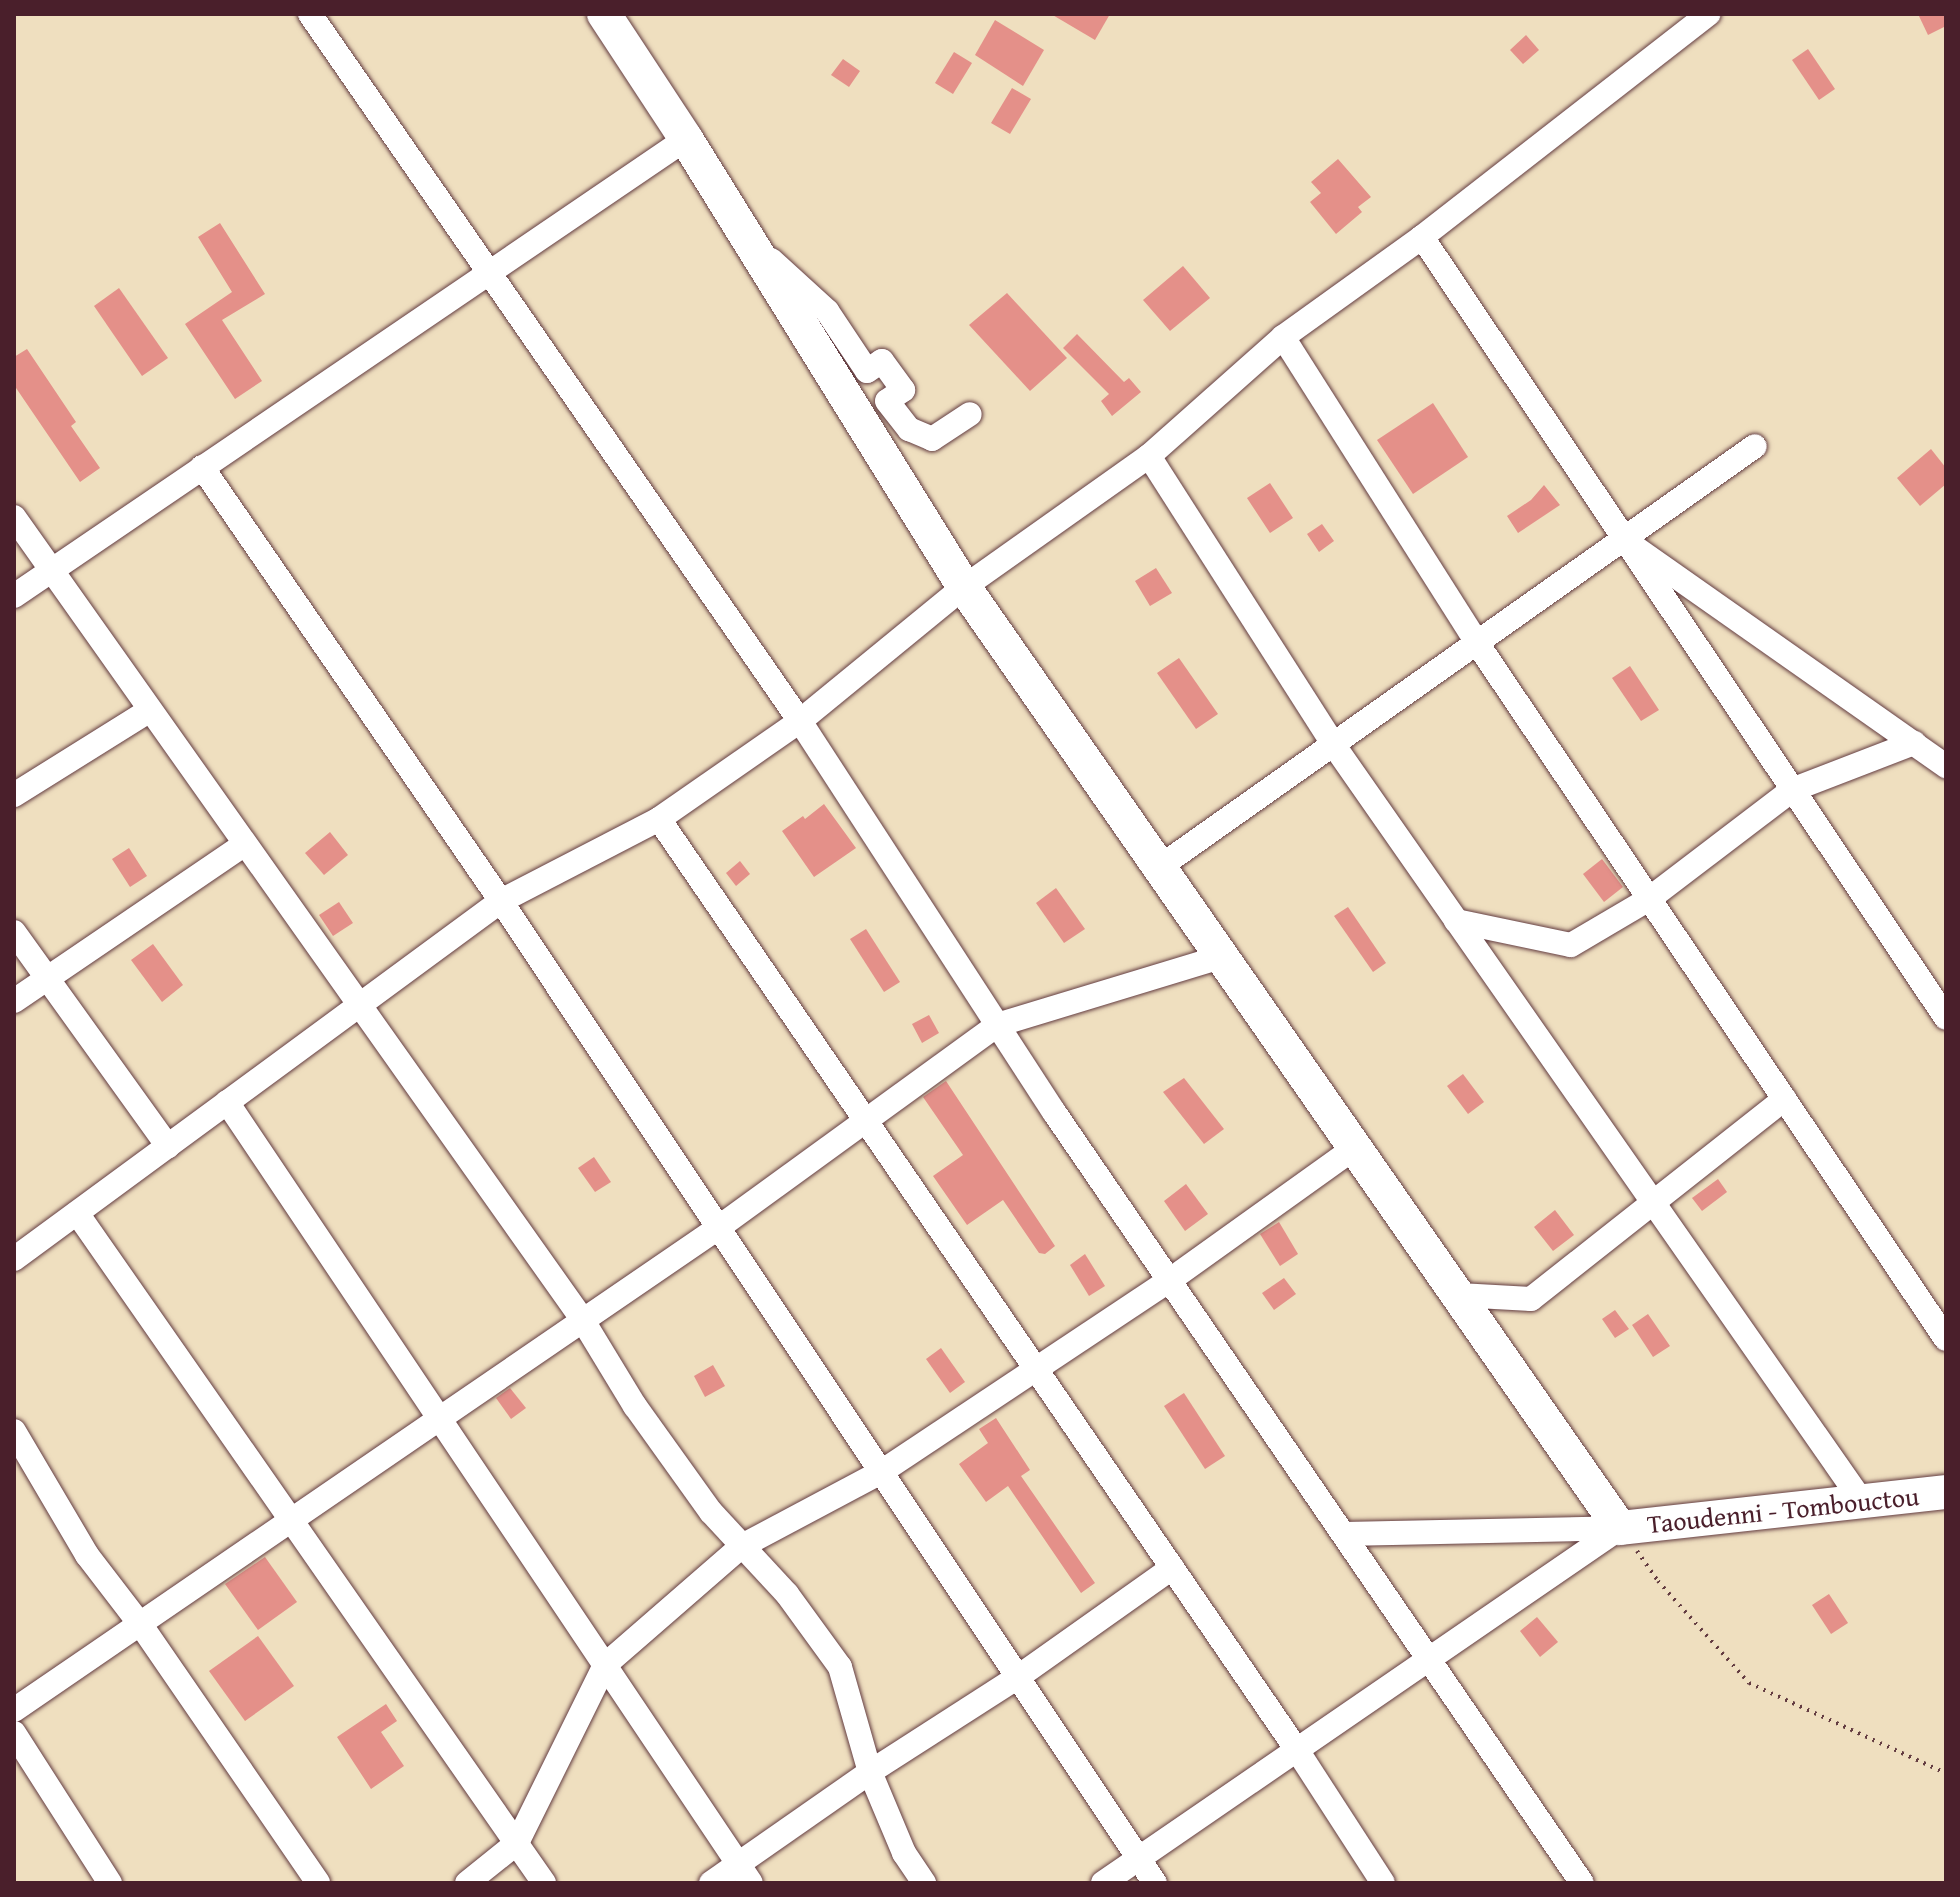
<!DOCTYPE html>
<style>
body{margin:0}
#map{position:relative;width:1960px;height:1897px;overflow:hidden;background:#efdfbf;font-family:"Gentium Book Plus",serif}
div>[style]{position:absolute}
.building>*{inset:0;background:#e49089}
.path>*{height:4px;margin-top:-2px;transform-origin:0;background:repeating-linear-gradient(90deg,#633c41 0 2px,transparent 0 8px)}
.roads{filter:drop-shadow(0 0 2px #633c41) drop-shadow(0 0 2px #633c41)}
.street>*{height:24px;margin:-12px;padding:0 12px;transform-origin:12px;border-radius:12px;background:#fff}
.secondary>*{height:34px;margin:-17px;padding:0 17px;transform-origin:17px;border-radius:17px;background:#fff}
span{translate:-50% -50%;white-space:nowrap;text-align:center;line-height:1.15;-webkit-text-stroke:8px #fff;paint-order:stroke}
.street-label{font-size:26px;color:#4a1f2b}
.frame{position:absolute;inset:0;border:16px solid #4a1f2b;pointer-events:none}
</style>
<div id="map">
<div class="building">
<i style="clip-path:polygon(1051px 14px,1110px 14px,1095px 40px)"></i>
<i style="clip-path:polygon(1918px 14px,1946px 14px,1946px 26px,1928px 35px)"></i>
<i style="clip-path:polygon(995px 20px,1044px 50px,1023px 86px,975px 55px)"></i>
<i style="clip-path:polygon(1526px 35px,1539px 50px,1523px 64px,1510px 50px)"></i>
<i style="clip-path:polygon(1808px 49px,1835px 89px,1819px 100px,1792px 60px)"></i>
<i style="clip-path:polygon(954px 52px,972px 63px,953px 94px,935px 83px)"></i>
<i style="clip-path:polygon(843px 59px,860px 71px,849px 87px,831px 75px)"></i>
<i style="clip-path:polygon(1012px 88px,1031px 99px,1010px 134px,991px 123px)"></i>
<i style="clip-path:polygon(1338px 159px,1371px 197px,1358px 207px,1362px 212px,1336px 234px,1310px 202px,1321px 193px,1311px 182px)"></i>
<i style="clip-path:polygon(220px 223px,265px 294px,222px 320px,262px 381px,235px 399px,185px 324px,232px 292px,198px 237px)"></i>
<i style="clip-path:polygon(1183px 266px,1210px 298px,1170px 331px,1143px 300px)"></i>
<i style="clip-path:polygon(119px 288px,168px 358px,142px 376px,94px 306px)"></i>
<i style="clip-path:polygon(1007px 293px,1067px 358px,1030px 391px,969px 325px)"></i>
<i style="clip-path:polygon(1077px 334px,1124px 382px,1129px 378px,1141px 392px,1112px 416px,1101px 401px,1109px 394px,1063px 348px)"></i>
<i style="clip-path:polygon(27px 349px,76px 422px,71px 426px,100px 468px,80px 482px,14px 385px,14px 357px)"></i>
<i style="clip-path:polygon(1433px 403px,1468px 457px,1413px 494px,1377px 440px)"></i>
<i style="clip-path:polygon(1931px 449px,1946px 468px,1946px 484px,1920px 506px,1897px 478px)"></i>
<i style="clip-path:polygon(1270px 483px,1293px 518px,1270px 533px,1247px 498px)"></i>
<i style="clip-path:polygon(1544px 485px,1560px 505px,1518px 533px,1507px 516px,1531px 500px)"></i>
<i style="clip-path:polygon(1322px 524px,1334px 541px,1319px 552px,1307px 534px)"></i>
<i style="clip-path:polygon(1156px 568px,1172px 593px,1150px 606px,1135px 581px)"></i>
<i style="clip-path:polygon(1179px 658px,1218px 714px,1196px 729px,1157px 673px)"></i>
<i style="clip-path:polygon(1630px 666px,1659px 710px,1641px 721px,1612px 678px)"></i>
<i style="clip-path:polygon(824px 804px,856px 848px,814px 877px,782px 831px,803px 816px,805px 819px)"></i>
<i style="clip-path:polygon(330px 832px,348px 855px,324px 875px,305px 853px)"></i>
<i style="clip-path:polygon(129px 848px,147px 876px,130px 887px,112px 859px)"></i>
<i style="clip-path:polygon(1602px 859px,1623px 887px,1604px 902px,1583px 874px)"></i>
<i style="clip-path:polygon(740px 861px,750px 874px,736px 886px,726px 873px)"></i>
<i style="clip-path:polygon(1056px 888px,1085px 929px,1064px 943px,1036px 903px)"></i>
<i style="clip-path:polygon(339px 902px,353px 923px,333px 936px,319px 915px)"></i>
<i style="clip-path:polygon(1348px 907px,1386px 963px,1373px 972px,1334px 916px)"></i>
<i style="clip-path:polygon(866px 929px,900px 982px,884px 992px,850px 939px)"></i>
<i style="clip-path:polygon(153px 944px,183px 985px,162px 1002px,131px 960px)"></i>
<i style="clip-path:polygon(929px 1015px,939px 1033px,922px 1043px,912px 1024px)"></i>
<i style="clip-path:polygon(1463px 1074px,1484px 1102px,1468px 1114px,1447px 1086px)"></i>
<i style="clip-path:polygon(1184px 1078px,1224px 1129px,1204px 1144px,1163px 1092px)"></i>
<i style="clip-path:polygon(946px 1081px,1055px 1246px,1045px 1254px,1039px 1253px,1003px 1200px,967px 1225px,933px 1176px,963px 1155px,923px 1097px)"></i>
<i style="clip-path:polygon(594px 1157px,611px 1182px,595px 1192px,578px 1168px)"></i>
<i style="clip-path:polygon(1718px 1179px,1727px 1192px,1702px 1211px,1692px 1198px)"></i>
<i style="clip-path:polygon(1186px 1184px,1208px 1214px,1185px 1231px,1164px 1201px)"></i>
<i style="clip-path:polygon(1555px 1210px,1574px 1235px,1553px 1251px,1534px 1227px)"></i>
<i style="clip-path:polygon(1279px 1222px,1298px 1254px,1280px 1266px,1260px 1234px)"></i>
<i style="clip-path:polygon(1085px 1254px,1105px 1286px,1089px 1296px,1070px 1265px)"></i>
<i style="clip-path:polygon(1284px 1278px,1296px 1294px,1274px 1310px,1262px 1293px)"></i>
<i style="clip-path:polygon(1615px 1310px,1629px 1329px,1615px 1338px,1602px 1319px)"></i>
<i style="clip-path:polygon(1648px 1314px,1670px 1346px,1653px 1357px,1632px 1325px)"></i>
<i style="clip-path:polygon(941px 1348px,965px 1382px,950px 1393px,926px 1359px)"></i>
<i style="clip-path:polygon(713px 1365px,725px 1386px,705px 1397px,694px 1376px)"></i>
<i style="clip-path:polygon(510px 1388px,526px 1408px,511px 1419px,496px 1398px)"></i>
<i style="clip-path:polygon(1184px 1393px,1225px 1456px,1205px 1469px,1164px 1406px)"></i>
<i style="clip-path:polygon(996px 1418px,1030px 1470px,1021px 1476px,1095px 1583px,1081px 1593px,1008px 1486px,986px 1502px,959px 1464px,988px 1443px,979px 1429px)"></i>
<i style="clip-path:polygon(265px 1557px,297px 1602px,258px 1630px,225px 1584px)"></i>
<i style="clip-path:polygon(1829px 1594px,1848px 1623px,1831px 1634px,1812px 1605px)"></i>
<i style="clip-path:polygon(1537px 1617px,1558px 1642px,1540px 1657px,1520px 1631px)"></i>
<i style="clip-path:polygon(258px 1636px,294px 1686px,245px 1721px,209px 1671px)"></i>
<i style="clip-path:polygon(386px 1704px,397px 1721px,381px 1732px,404px 1766px,371px 1789px,337px 1737px)"></i>
</div>
<div class="path">
<i style="left:1637px;top:1551px;width:37px;rotate:55deg"></i>
<i style="left:1658px;top:1581px;width:137px;rotate:48.3deg"></i>
<i style="left:1749px;top:1683px;width:217px;rotate:24.6deg"></i>
</div>
<div class="roads">
<div class="street">
<i style="left:310px;top:14px;width:860px;rotate:55.28deg"></i>
<i style="left:800px;top:721px;width:466px;rotate:57deg"></i>
<i style="left:1054px;top:1112px;width:934px;rotate:55.6deg"></i>
<i style="left:1422px;top:237px;width:940px;rotate:56.14deg"></i>
<i style="left:771px;top:260px;width:76px;rotate:42.3deg"></i>
<i style="left:827px;top:311px;width:72px;rotate:56.3deg"></i>
<i style="left:867px;top:371px;width:18px;rotate:-34deg"></i>
<i style="left:882px;top:361px;width:36px;rotate:54deg"></i>
<i style="left:903px;top:390px;width:19px;rotate:145deg"></i>
<i style="left:887px;top:401px;width:36px;rotate:52deg"></i>
<i style="left:909px;top:429px;width:25px;rotate:23deg"></i>
<i style="left:932px;top:439px;width:45px;rotate:-33.3deg"></i>
<i style="left:1283px;top:337px;width:362px;rotate:57.6deg"></i>
<i style="left:1477px;top:643px;width:839px;rotate:56.03deg"></i>
<i style="left:1149px;top:456px;width:342px;rotate:57.4deg"></i>
<i style="left:1333px;top:744px;width:922px;rotate:55.07deg"></i>
<i style="left:202px;top:467px;width:527px;rotate:55.44deg"></i>
<i style="left:501px;top:901px;width:1180px;rotate:56.34deg"></i>
<i style="left:14px;top:517px;width:983px;rotate:54.69deg"></i>
<i style="left:582px;top:1319px;width:102px;rotate:58.7deg"></i>
<i style="left:635px;top:1406px;width:130px;rotate:54.4deg"></i>
<i style="left:711px;top:1512px;width:112px;rotate:47.2deg"></i>
<i style="left:787px;top:1594px;width:90px;rotate:54deg"></i>
<i style="left:840px;top:1667px;width:109px;rotate:74.1deg"></i>
<i style="left:870px;top:1772px;width:88px;rotate:67.2deg"></i>
<i style="left:904px;top:1853px;width:36px;rotate:56deg"></i>
<i style="left:1637px;top:549px;width:378px;rotate:35.1deg"></i>
<i style="left:14px;top:596px;width:813px;rotate:-34.22deg"></i>
<i style="left:14px;top:795px;width:160px;rotate:-32deg"></i>
<i style="left:659px;top:819px;width:1129px;rotate:55.58deg"></i>
<i style="left:1297px;top:1750px;width:158px;rotate:57.1deg"></i>
<i style="left:1161px;top:866px;width:727px;rotate:-35.26deg"></i>
<i style="left:1456px;top:921px;width:117px;rotate:11.8deg"></i>
<i style="left:1571px;top:945px;width:91px;rotate:-30.5deg"></i>
<i style="left:1649px;top:899px;width:180px;rotate:-37.3deg"></i>
<i style="left:1792px;top:790px;width:131px;rotate:-21.1deg"></i>
<i style="left:14px;top:932px;width:264px;rotate:54.3deg"></i>
<i style="left:14px;top:1001px;width:279px;rotate:-34.2deg"></i>
<i style="left:227px;top:1102px;width:940px;rotate:56.14deg"></i>
<i style="left:77px;top:1213px;width:817px;rotate:55.12deg"></i>
<i style="left:14px;top:1259px;width:604px;rotate:-36.32deg"></i>
<i style="left:501px;top:901px;width:178px;rotate:-27.4deg"></i>
<i style="left:659px;top:819px;width:172px;rotate:-34.8deg"></i>
<i style="left:800px;top:721px;width:212px;rotate:-39.3deg"></i>
<i style="left:964px;top:587px;width:227px;rotate:-35.3deg"></i>
<i style="left:1149px;top:456px;width:179px;rotate:-41.6deg"></i>
<i style="left:1283px;top:337px;width:171px;rotate:-35.7deg"></i>
<i style="left:1422px;top:237px;width:363px;rotate:-37.9deg"></i>
<i style="left:1459px;top:1295px;width:72px;rotate:3.2deg"></i>
<i style="left:1531px;top:1299px;width:323px;rotate:-38.3deg"></i>
<i style="left:14px;top:1431px;width:144px;rotate:59.5deg"></i>
<i style="left:87px;top:1555px;width:92px;rotate:52.5deg"></i>
<i style="left:143px;top:1628px;width:309px;rotate:55.5deg"></i>
<i style="left:1344px;top:1534px;width:276px;rotate:-1.2deg"></i>
<i style="left:14px;top:1710px;width:853px;rotate:-34.4deg"></i>
<i style="left:718px;top:1228px;width:345px;rotate:-36deg"></i>
<i style="left:997px;top:1025px;width:237px;rotate:-16.9deg"></i>
<i style="left:14px;top:1733px;width:178px;rotate:57.4deg"></i>
<i style="left:467px;top:1883px;width:64px;rotate:-38.7deg"></i>
<i style="left:517px;top:1843px;width:199px;rotate:-63.7deg"></i>
<i style="left:605px;top:1665px;width:181px;rotate:-41deg"></i>
<i style="left:742px;top:1546px;width:157px;rotate:-28deg"></i>
<i style="left:881px;top:1472px;width:347px;rotate:-33.6deg"></i>
<i style="left:1170px;top:1280px;width:229px;rotate:-35.6deg"></i>
<i style="left:711px;top:1883px;width:194px;rotate:-34.9deg"></i>
<i style="left:870px;top:1772px;width:176px;rotate:-32.7deg"></i>
<i style="left:1018px;top:1677px;width:189px;rotate:-35.3deg"></i>
<i style="left:1103px;top:1883px;width:627px;rotate:-34.48deg"></i>
</div>
<div class="secondary">
<i style="left:604px;top:14px;width:149px;rotate:56.7deg"></i>
<i style="left:686px;top:139px;width:527px;rotate:58.18deg"></i>
<i style="left:964px;top:587px;width:1147px;rotate:55.12deg"></i>
<i style="left:1620px;top:1528px;width:328px;rotate:-6.3deg"></i>
</div>
</div>
<div class="street-label">
<span style="left:1783px;top:1510px;rotate:-6deg">Taoudenni - Tombouctou</span>
</div>
<div class="frame"></div>
</div>
